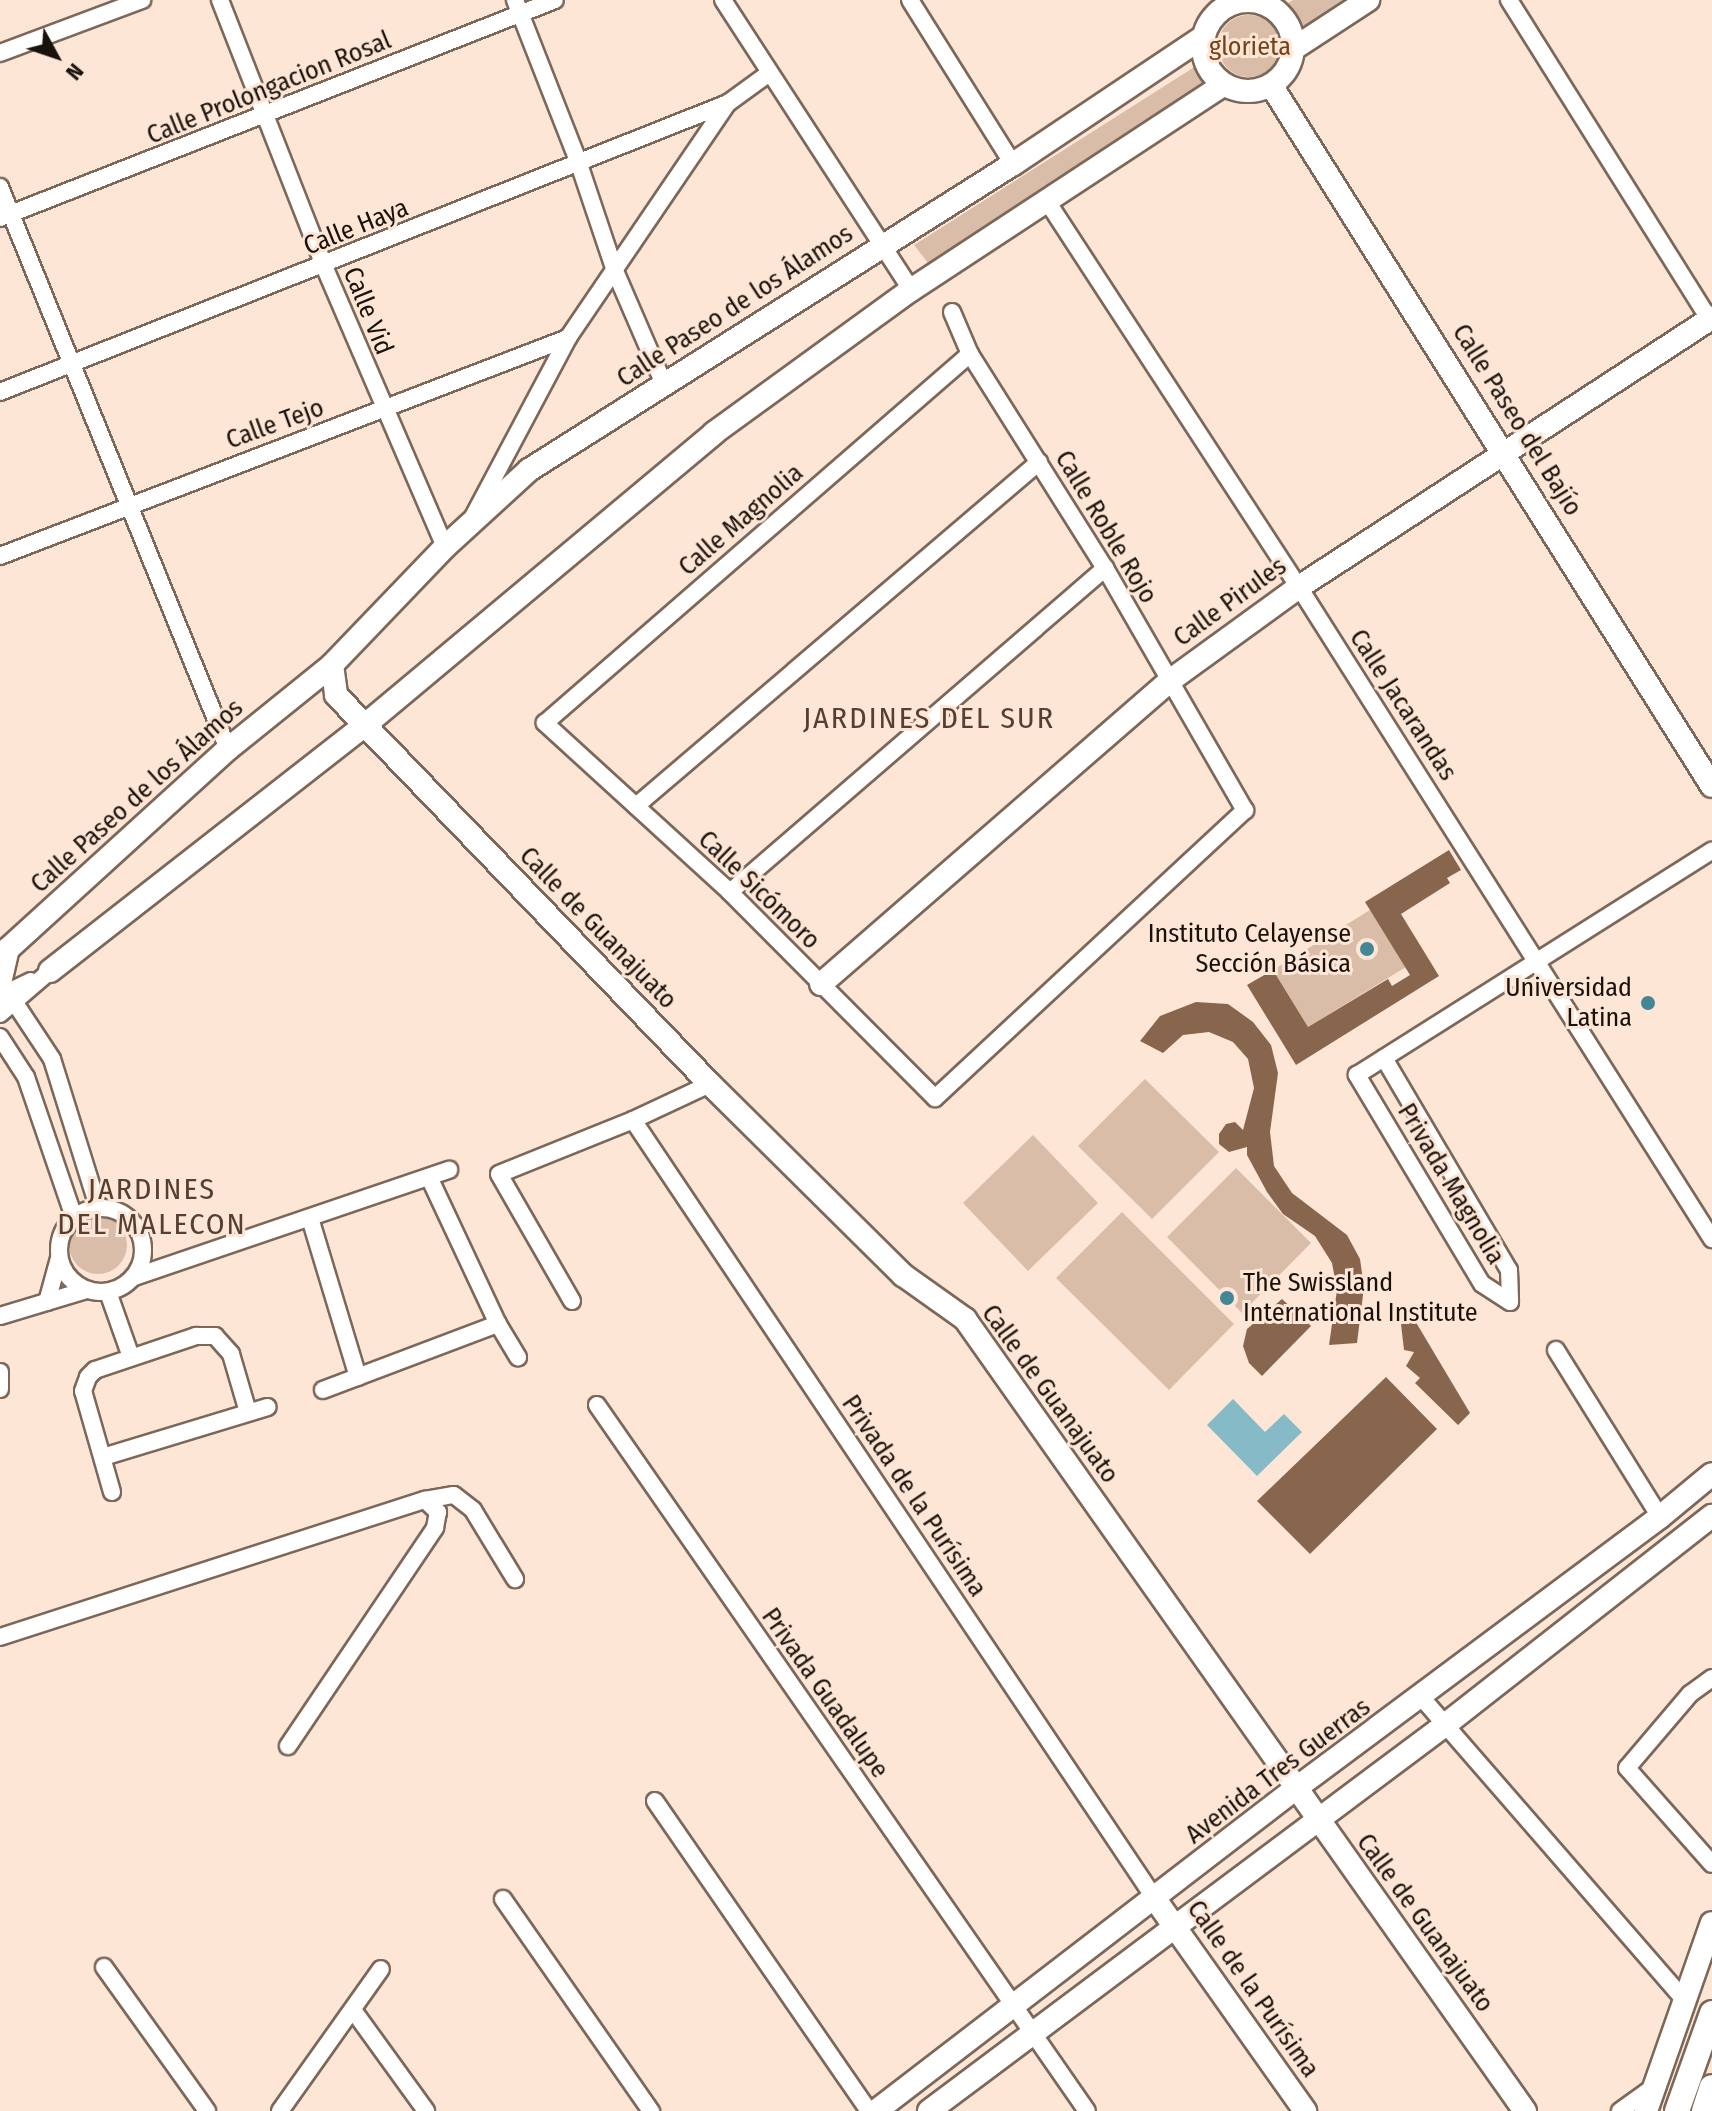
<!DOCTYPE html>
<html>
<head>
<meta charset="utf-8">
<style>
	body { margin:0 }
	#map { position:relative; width:1712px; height:2111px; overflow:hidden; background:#fee6d6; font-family:"Fira Sans Condensed",sans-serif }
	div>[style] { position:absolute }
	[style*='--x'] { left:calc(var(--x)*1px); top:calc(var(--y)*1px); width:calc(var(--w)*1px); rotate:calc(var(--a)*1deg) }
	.green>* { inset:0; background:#dabda8 }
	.round { border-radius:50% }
	.water>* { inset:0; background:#87bac7 }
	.building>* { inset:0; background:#88664e }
	.roads { filter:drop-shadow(2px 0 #7c6859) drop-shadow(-2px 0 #7c6859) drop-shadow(0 2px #7c6859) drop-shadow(0 -2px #7c6859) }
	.street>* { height:16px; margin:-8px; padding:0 8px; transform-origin:8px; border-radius:8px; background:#fff }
	.street>.ring { margin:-8px; padding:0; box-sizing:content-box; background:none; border:16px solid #fff; border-radius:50% }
	.secondary>* { height:22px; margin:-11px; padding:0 11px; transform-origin:11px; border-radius:11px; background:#fff }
	.secondary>.ring { margin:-11px; padding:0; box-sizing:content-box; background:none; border:22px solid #fff; border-radius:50% }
	.primary>* { height:24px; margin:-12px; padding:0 12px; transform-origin:12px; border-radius:12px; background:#fff }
	.dots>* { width:22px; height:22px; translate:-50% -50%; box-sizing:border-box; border:4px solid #fee6d6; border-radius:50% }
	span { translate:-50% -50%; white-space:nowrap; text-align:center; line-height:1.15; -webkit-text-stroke:6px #fee6d6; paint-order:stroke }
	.park-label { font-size:26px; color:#734219 }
	.street-label { font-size:26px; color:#19120c }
	.poi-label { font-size:26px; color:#19120c }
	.right { translate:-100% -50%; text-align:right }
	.left { translate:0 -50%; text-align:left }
	.quarter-label { font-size:30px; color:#534032; letter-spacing:2px }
	.north { position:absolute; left:16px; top:16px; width:80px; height:80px; -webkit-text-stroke:6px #fee6d6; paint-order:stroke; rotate:130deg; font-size:22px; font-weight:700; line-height:32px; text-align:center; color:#19120c }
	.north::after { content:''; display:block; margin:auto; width:28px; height:36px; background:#19120c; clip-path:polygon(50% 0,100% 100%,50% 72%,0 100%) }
</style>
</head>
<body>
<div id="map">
	<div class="green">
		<div style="clip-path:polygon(1293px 0,1354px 0,1307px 31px,1288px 3px)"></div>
		<div class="round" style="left:1218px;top:15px;width:62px;height:62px"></div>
		<div style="clip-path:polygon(1196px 66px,1199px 75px,1209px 84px,928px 263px,914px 245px)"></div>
		<div style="clip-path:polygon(1370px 910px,1406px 967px,1308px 1027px,1273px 970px)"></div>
		<div style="clip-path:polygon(1145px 1079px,1219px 1152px,1152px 1219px,1078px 1146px)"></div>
		<div style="clip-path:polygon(1033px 1135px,1098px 1203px,1028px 1271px,963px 1203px)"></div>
		<div style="clip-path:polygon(1236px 1168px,1311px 1243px,1242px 1313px,1167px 1237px)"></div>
		<div style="clip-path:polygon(1122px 1212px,1234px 1324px,1169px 1390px,1056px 1278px)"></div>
		<div class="round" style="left:69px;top:1216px;width:58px;height:58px"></div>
	</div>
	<div class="water">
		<div style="clip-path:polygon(1233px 1399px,1265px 1432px,1284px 1414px,1302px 1432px,1257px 1476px,1207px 1425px)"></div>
	</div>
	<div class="building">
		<div style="clip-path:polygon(1449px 850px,1461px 870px,1447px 878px,1450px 883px,1401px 914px,1439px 976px,1296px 1065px,1247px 985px,1273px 970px,1308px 1027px,1388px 979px,1392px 986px,1410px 975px,1365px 902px)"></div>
		<div style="clip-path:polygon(1196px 1002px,1228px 1004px,1253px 1022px,1271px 1045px,1278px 1073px,1270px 1132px,1274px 1166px,1292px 1193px,1347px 1235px,1360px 1259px,1364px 1287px,1357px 1343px,1329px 1345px,1337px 1290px,1332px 1263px,1315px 1236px,1283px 1214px,1267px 1192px,1247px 1155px,1247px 1147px,1229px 1152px,1219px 1144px,1219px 1134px,1226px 1124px,1235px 1122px,1243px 1130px,1254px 1088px,1248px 1059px,1233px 1042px,1209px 1032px,1183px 1035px,1163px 1053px,1140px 1041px,1160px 1016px)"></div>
		<div style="clip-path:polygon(1282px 1299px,1311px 1326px,1262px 1376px,1249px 1363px,1243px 1346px,1247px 1329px)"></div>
		<div style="clip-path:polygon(1411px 1314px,1470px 1413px,1458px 1425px,1415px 1383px,1420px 1378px,1406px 1366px,1414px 1352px,1404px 1350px,1401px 1324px)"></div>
		<div style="clip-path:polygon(1386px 1377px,1437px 1429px,1310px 1554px,1257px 1501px)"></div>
	</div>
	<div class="roads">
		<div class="street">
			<div style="--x:220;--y:0;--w:286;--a:68.6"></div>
			<div style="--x:324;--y:266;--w:306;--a:66.7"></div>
			<div style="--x:515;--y:0;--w:173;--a:68.6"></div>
			<div style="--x:578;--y:161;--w:116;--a:71.4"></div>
			<div style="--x:615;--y:271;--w:123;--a:66.6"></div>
			<div style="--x:723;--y:0;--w:346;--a:57"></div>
			<div style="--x:910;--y:0;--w:194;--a:57.9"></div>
			<div style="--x:1509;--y:0;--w:381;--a:57.9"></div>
			<div style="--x:0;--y:53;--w:152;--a:-20.5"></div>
			<div style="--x:0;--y:187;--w:606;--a:67.92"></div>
			<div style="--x:1047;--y:201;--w:461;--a:56.9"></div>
			<div style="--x:1299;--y:587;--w:772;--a:57.65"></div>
			<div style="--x:0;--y:218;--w:596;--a:-21.44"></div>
			<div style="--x:952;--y:312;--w:46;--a:66.8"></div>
			<div style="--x:970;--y:354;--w:253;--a:57.8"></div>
			<div style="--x:1105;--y:568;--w:280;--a:60"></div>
			<div style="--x:1245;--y:810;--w:423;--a:137.1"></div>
			<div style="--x:935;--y:1098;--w:291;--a:-134.9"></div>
			<div style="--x:730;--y:892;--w:251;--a:-137.6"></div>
			<div style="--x:545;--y:723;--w:563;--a:-40.97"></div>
			<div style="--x:0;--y:392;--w:783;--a:-21.65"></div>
			<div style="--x:474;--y:515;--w:200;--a:-62"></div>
			<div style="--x:568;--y:338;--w:284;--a:-55.8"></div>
			<div style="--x:728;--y:103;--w:49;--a:-35.9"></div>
			<div style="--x:0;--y:556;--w:608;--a:-21"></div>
			<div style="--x:636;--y:806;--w:530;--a:-40.48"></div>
			<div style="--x:730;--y:892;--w:496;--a:-40.8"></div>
			<div style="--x:0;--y:996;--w:34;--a:-26"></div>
			<div style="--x:15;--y:1003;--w:67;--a:56.5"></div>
			<div style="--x:52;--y:1059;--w:155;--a:72.7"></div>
			<div style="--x:0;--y:1014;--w:66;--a:-40.7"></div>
			<div style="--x:0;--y:1037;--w:48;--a:57"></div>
			<div style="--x:26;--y:1077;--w:148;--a:71.1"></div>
			<div style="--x:1384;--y:1058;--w:246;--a:59.5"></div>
			<div style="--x:1509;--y:1270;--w:32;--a:88"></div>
			<div style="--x:633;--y:1120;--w:938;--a:56.17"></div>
			<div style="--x:429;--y:1177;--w:162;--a:64.9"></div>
			<div style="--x:498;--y:1324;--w:39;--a:59"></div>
			<div class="ring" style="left:59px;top:1208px;width:68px;height:68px"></div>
			<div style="--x:310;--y:1218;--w:166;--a:73.2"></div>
			<div style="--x:134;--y:1277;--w:333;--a:-18.8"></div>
			<div style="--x:108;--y:1292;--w:69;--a:70.5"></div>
			<div style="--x:572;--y:1301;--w:146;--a:-119.9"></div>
			<div style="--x:499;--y:1174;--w:144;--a:-21.9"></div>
			<div style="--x:633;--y:1120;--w:85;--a:-25.1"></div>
			<div style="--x:47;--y:1302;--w:46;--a:-74.7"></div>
			<div style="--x:1510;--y:1302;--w:33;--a:-147"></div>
			<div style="--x:1482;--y:1284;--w:244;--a:-120.9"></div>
			<div style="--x:1357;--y:1075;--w:420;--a:-32.3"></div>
			<div style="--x:0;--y:1316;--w:90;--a:-16.8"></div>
			<div style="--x:1556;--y:1350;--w:197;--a:58.1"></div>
			<div style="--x:0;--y:1372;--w:17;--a:90"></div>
			<div style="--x:323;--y:1390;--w:187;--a:-20.7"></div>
			<div style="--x:597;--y:1405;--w:859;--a:55.24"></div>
			<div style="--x:103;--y:1457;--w:172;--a:-16.9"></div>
			<div style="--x:112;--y:1492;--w:105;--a:-106"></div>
			<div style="--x:83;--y:1391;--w:15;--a:-70"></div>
			<div style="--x:88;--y:1377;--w:10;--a:-45"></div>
			<div style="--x:95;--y:1370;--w:107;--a:-18.6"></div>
			<div style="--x:196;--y:1336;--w:19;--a:0"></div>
			<div style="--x:215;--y:1336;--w:24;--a:48"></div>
			<div style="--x:231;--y:1354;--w:60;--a:73.7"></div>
			<div style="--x:425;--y:1500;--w:29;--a:-10"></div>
			<div style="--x:454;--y:1495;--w:24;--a:38"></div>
			<div style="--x:473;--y:1510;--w:81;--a:58.7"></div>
			<div style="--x:0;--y:1637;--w:447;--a:-17.9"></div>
			<div style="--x:425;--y:1500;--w:18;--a:43"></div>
			<div style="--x:438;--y:1512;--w:16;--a:101"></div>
			<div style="--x:435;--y:1528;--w:263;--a:124"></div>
			<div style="--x:1712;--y:1678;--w:27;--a:144"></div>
			<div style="--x:1690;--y:1694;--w:97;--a:130.4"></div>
			<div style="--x:1627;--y:1768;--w:128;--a:48.5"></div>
			<div style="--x:1422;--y:1698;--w:401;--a:49"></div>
			<div style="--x:655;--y:1801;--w:377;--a:55.4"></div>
			<div style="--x:503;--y:1899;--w:259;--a:55.1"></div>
			<div style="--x:104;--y:1967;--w:177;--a:54.4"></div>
			<div style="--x:353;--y:2010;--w:125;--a:54.1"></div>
			<div style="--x:280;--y:2111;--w:174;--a:-54.6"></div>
			<div style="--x:1620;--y:2111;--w:43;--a:-35.5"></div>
		</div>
		<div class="secondary">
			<div class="ring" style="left:1203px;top:1px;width:68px;height:68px"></div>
			<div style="--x:1203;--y:37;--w:229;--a:146.2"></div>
			<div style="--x:1013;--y:164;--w:573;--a:147.7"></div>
			<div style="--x:529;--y:470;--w:114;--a:137.5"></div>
			<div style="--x:445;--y:547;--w:163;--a:133.8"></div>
			<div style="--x:332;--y:665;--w:30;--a:82"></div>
			<div style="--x:336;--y:695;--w:540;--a:46.13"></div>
			<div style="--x:710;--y:1084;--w:272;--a:44.7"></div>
			<div style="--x:903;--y:1275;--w:76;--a:35.4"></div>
			<div style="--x:965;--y:1319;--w:970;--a:54.74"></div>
			<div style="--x:1293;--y:49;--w:90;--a:-33.2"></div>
			<div style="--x:1271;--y:85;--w:828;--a:57.83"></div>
			<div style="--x:50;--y:971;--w:398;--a:-38"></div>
			<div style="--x:364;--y:726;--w:456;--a:-39.9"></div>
			<div style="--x:714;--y:433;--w:243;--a:-36"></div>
			<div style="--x:911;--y:290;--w:373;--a:-33.3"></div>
			<div style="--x:0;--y:983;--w:35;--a:-77"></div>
			<div style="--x:8;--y:949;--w:297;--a:-42.3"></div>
			<div style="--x:228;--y:749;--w:134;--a:-38.9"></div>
			<div style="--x:821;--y:984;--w:464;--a:-41"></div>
			<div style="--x:1171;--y:680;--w:158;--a:-36"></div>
			<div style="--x:1299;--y:587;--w:493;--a:-33.1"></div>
			<div style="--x:1155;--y:1899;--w:260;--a:54.7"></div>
			<div style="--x:876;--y:2111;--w:528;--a:-37.54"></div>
			<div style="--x:1295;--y:1789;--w:455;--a:-36.7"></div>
			<div style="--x:1660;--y:1517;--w:67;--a:-39.6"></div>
			<div style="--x:929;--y:2111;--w:644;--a:-36.8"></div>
			<div style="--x:1445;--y:1725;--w:339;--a:-38.1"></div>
			<div style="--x:1646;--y:2111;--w:199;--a:-70.7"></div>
		</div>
		<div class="primary">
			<div style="--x:1677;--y:2111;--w:104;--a:-70.3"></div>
			<div style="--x:1704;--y:2111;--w:25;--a:-72"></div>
		</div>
	</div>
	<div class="dots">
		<div style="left:1367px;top:949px;background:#438695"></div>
		<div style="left:1648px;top:1003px;background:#438695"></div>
		<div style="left:1227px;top:1298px;background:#438695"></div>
	</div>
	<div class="park-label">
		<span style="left:1250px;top:47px">glorieta</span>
	</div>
	<div class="street-label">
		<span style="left:269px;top:88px;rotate:-22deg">Calle Prolongacion Rosal</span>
		<span style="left:356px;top:227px;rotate:-22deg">Calle Haya</span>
		<span style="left:735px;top:306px;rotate:-33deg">Calle Paseo de los Álamos</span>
		<span style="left:368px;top:311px;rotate:68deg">Calle Vid</span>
		<span style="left:1517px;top:420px;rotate:58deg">Calle Paseo del Bajío</span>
		<span style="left:275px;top:424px;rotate:-20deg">Calle Tejo</span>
		<span style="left:741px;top:520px;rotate:-41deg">Calle Magnolia</span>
		<span style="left:1106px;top:527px;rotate:59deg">Calle Roble Rojo</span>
		<span style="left:1230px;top:602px;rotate:-36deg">Calle Pirules</span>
		<span style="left:1403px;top:705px;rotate:57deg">Calle Jacarandas</span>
		<span style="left:137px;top:796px;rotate:-42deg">Calle Paseo de los Álamos</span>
		<span style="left:759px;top:890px;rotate:44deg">Calle Sicómoro</span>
		<span style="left:598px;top:928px;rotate:46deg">Calle de Guanajuato</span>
		<span style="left:1451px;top:1184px;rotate:59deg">Privada Magnolia</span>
		<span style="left:1050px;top:1394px;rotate:54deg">Calle de Guanajuato</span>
		<span style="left:914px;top:1496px;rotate:56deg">Privada de la Purísima</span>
		<span style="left:825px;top:1693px;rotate:55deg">Privada Guadalupe</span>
		<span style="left:1278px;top:1771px;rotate:-37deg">Avenida Tres Guerras</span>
		<span style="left:1425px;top:1923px;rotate:54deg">Calle de Guanajuato</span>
		<span style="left:1253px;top:1989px;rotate:55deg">Calle de la Purísima</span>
	</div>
	<div class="poi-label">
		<span class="right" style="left:1351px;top:949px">Instituto Celayense<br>Sección Básica</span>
		<span class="right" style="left:1632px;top:1003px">Universidad<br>Latina</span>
		<span class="left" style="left:1243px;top:1298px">The Swissland<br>International Institute</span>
	</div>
	<div class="quarter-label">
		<span style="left:929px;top:718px">JARDINES DEL SUR</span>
		<span style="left:152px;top:1206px">JARDINES<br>DEL MALECON</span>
	</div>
	<div class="north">N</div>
</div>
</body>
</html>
